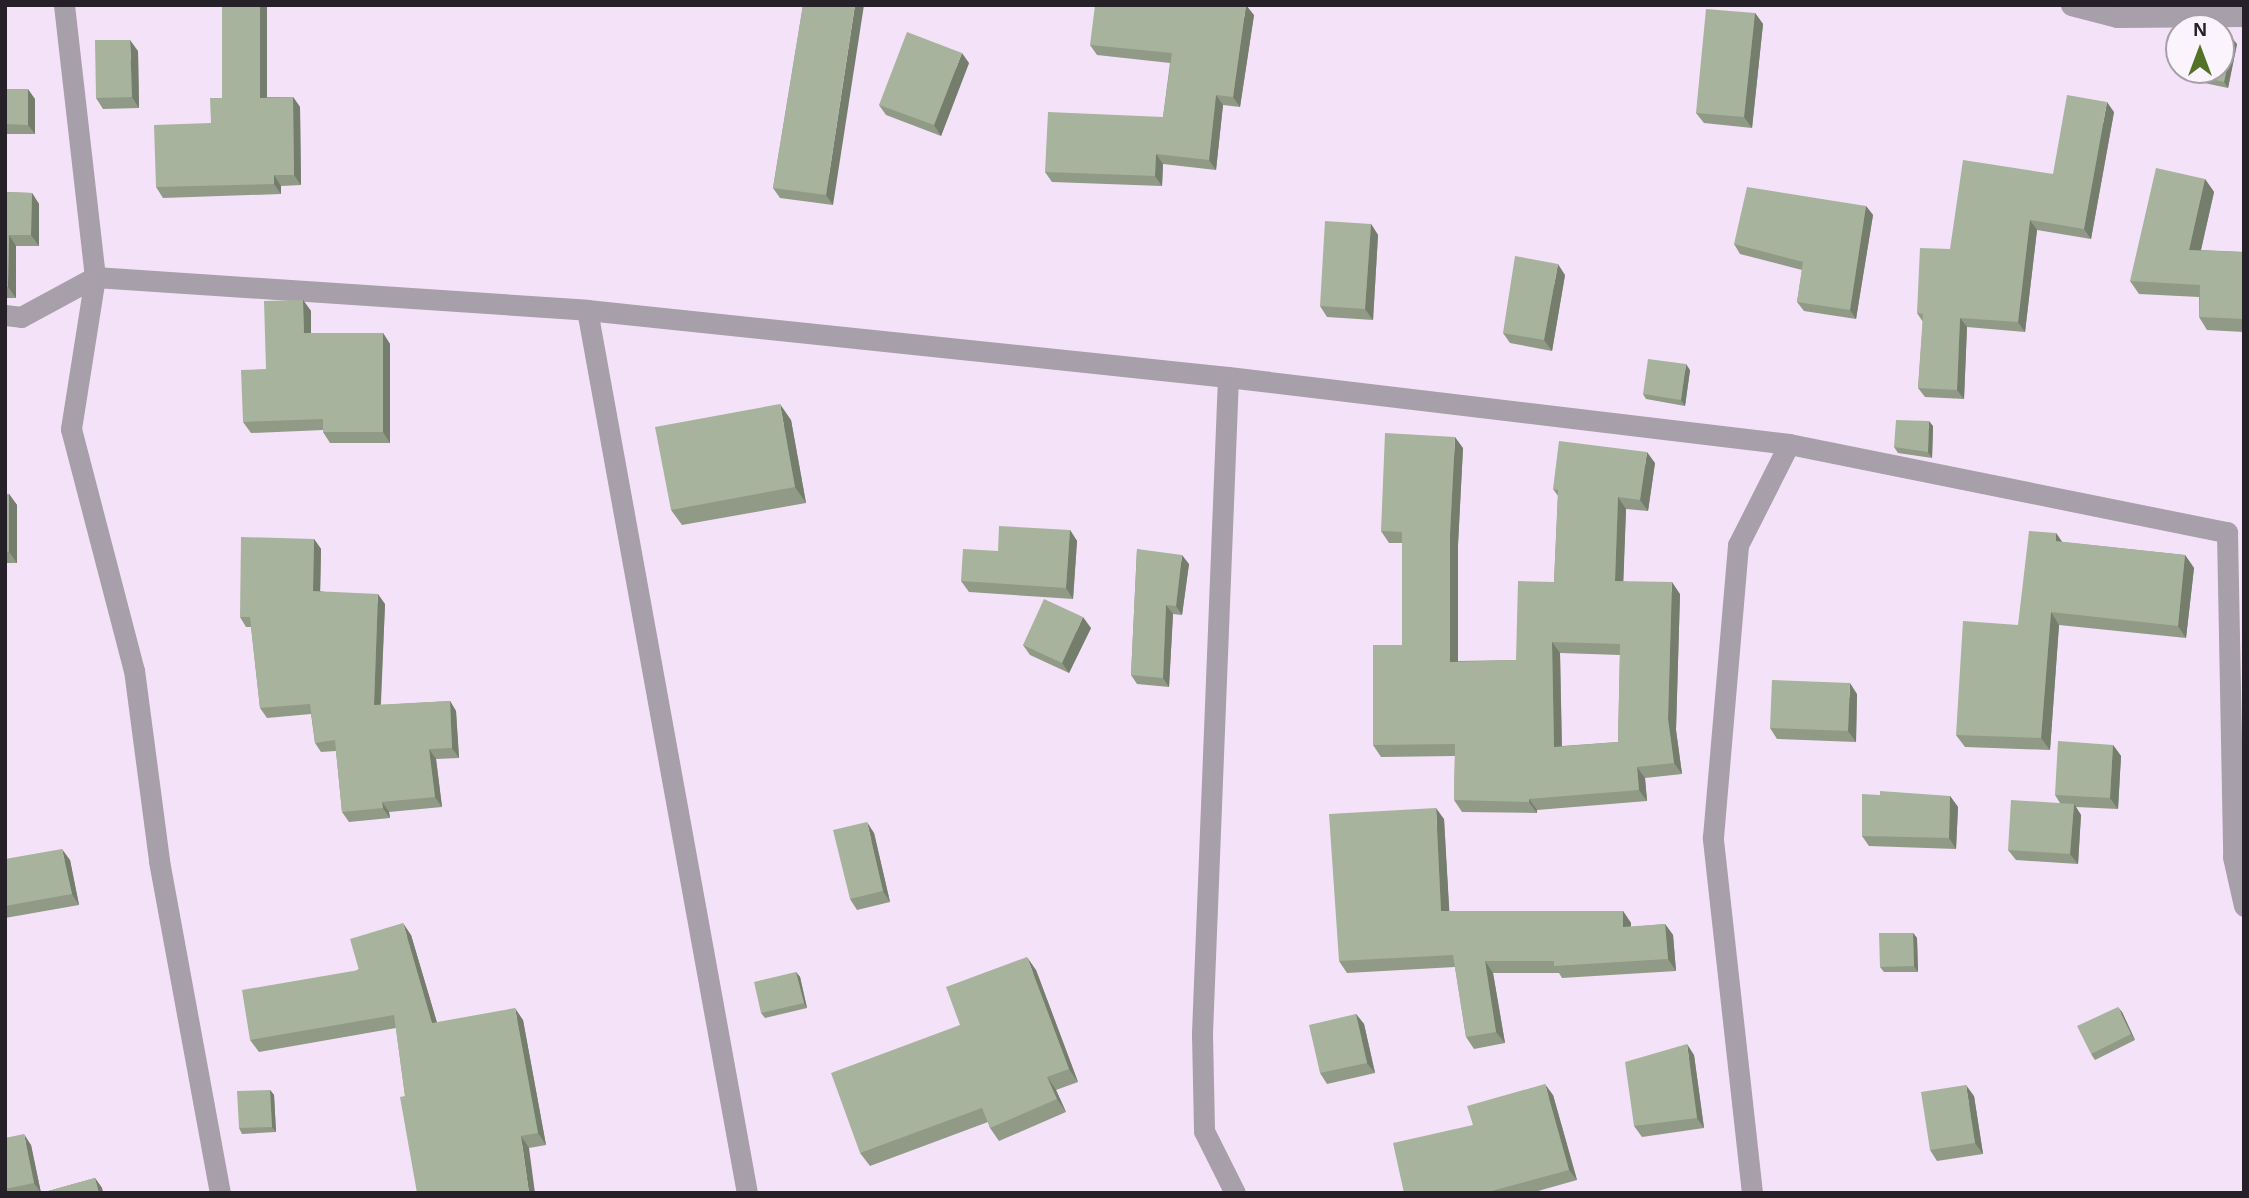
<!DOCTYPE html>
<html>
<head>
<meta charset="utf-8">
<style>
	body { margin:0 }
	#map { position:relative; width:2249px; height:1198px; overflow:hidden; background:#f4e3f8; font-family:Arial,sans-serif }
	div>[style] { position:absolute }
	[style*='--x'] { left:calc(var(--x)*1px); top:calc(var(--y)*1px); width:calc(var(--w)*1px); rotate:calc(var(--a)*1deg) }
	.minor>* { height:21px; margin:-10.5px; padding:0 10.5px; transform-origin:10.5px; border-radius:10.5px; background:#a79fa9 }
	.wall>* { inset:0; background:#909a86 }
	.shaded-wall>* { inset:0; background:#757d6d }
	.building>* { inset:0; background:#a7b39c }
	span { translate:-50% -50%; white-space:nowrap; text-align:center; line-height:1.15; -webkit-text-stroke:6px #fbf4fd; paint-order:stroke }
	.frame { position:absolute; inset:0; border:7px solid #262028; pointer-events:none }
	.north { position:absolute; left:2165px; top:14px; width:70px; height:70px; box-sizing:border-box; background:#fbf4fd; border:2px solid #a69fa8; border-radius:50%; rotate:0deg; font-size:19px; font-weight:700; line-height:28px; text-align:center; color:#262028 }
	.north::after { content:''; display:block; margin:auto; width:24px; height:32px; background:#537228; clip-path:polygon(50% 0,100% 100%,50% 72%,0 100%) }
</style>
</head>
<body>
<div id="map">
	<div class="minor">
		<div style="--x:64;--y:5;--w:274;--a:83.5"></div>
		<div style="--x:95;--y:277;--w:154;--a:99"></div>
		<div style="--x:71;--y:429;--w:249;--a:75.4"></div>
		<div style="--x:134;--y:670;--w:193;--a:82.5"></div>
		<div style="--x:159;--y:861;--w:338;--a:79.6"></div>
		<div style="--x:2071;--y:5;--w:48;--a:14.6"></div>
		<div style="--x:2117;--y:17;--w:127;--a:-0.5"></div>
		<div style="--x:587;--y:310;--w:897;--a:79.73"></div>
		<div style="--x:5;--y:315;--w:16;--a:7"></div>
		<div style="--x:21;--y:317;--w:84;--a:-28.4"></div>
		<div style="--x:95;--y:277;--w:493;--a:3.8"></div>
		<div style="--x:587;--y:310;--w:644;--a:5.97"></div>
		<div style="--x:1228;--y:377;--w:565;--a:6.81"></div>
		<div style="--x:1789;--y:444;--w:447;--a:11.4"></div>
		<div style="--x:2227;--y:532;--w:325;--a:88.9"></div>
		<div style="--x:2233;--y:857;--w:50;--a:77.3"></div>
		<div style="--x:1228;--y:377;--w:658;--a:92.27"></div>
		<div style="--x:1202;--y:1034;--w:97;--a:88.8"></div>
		<div style="--x:1204;--y:1131;--w:69;--a:63.4"></div>
		<div style="--x:1752;--y:1193;--w:358;--a:-96.3"></div>
		<div style="--x:1713;--y:837;--w:293;--a:-85.1"></div>
		<div style="--x:1738;--y:545;--w:113;--a:-63.2"></div>
	</div>
	<div class="wall">
		<div style="clip-path:polygon(267px 5px,267px 97px,293px 97px,300px 107px,301px 185px,281px 186px,281px 194px,163px 198px,156px 187px,211px 123px)"></div>
		<div style="clip-path:polygon(803px 5px,833px 205px,780px 198px,773px 188px)"></div>
		<div style="clip-path:polygon(1755px 13px,1763px 24px,1752px 128px,1704px 123px,1696px 113px)"></div>
		<div style="clip-path:polygon(1254px 15px,1240px 107px,1223px 105px,1216px 170px,1163px 164px,1162px 186px,1052px 182px,1045px 172px,1163px 117px,1170px 63px,1097px 55px,1090px 45px)"></div>
		<div style="clip-path:polygon(2237px 44px,2228px 88px,2190px 80px,2187px 74px)"></div>
		<div style="clip-path:polygon(138px 51px,139px 108px,103px 109px,96px 98px)"></div>
		<div style="clip-path:polygon(969px 63px,941px 136px,886px 115px,879px 105px)"></div>
		<div style="clip-path:polygon(5px 89px,35px 99px,35px 134px,5px 134px)"></div>
		<div style="clip-path:polygon(2114px 112px,2091px 239px,2037px 230px,2025px 332px,1967px 327px,1964px 399px,1925px 397px,1918px 388px,1923px 322px,1917px 313px,1950px 249px,2053px 174px)"></div>
		<div style="clip-path:polygon(2205px 179px,2214px 192px,2201px 250px,2244px 252px,2244px 332px,2207px 330px,2199px 317px,2199px 297px,2139px 294px,2130px 281px)"></div>
		<div style="clip-path:polygon(5px 192px,32px 193px,39px 204px,39px 246px,16px 246px,16px 298px,5px 298px)"></div>
		<div style="clip-path:polygon(1866px 206px,1873px 215px,1856px 319px,1804px 311px,1797px 302px,1802px 270px,1740px 254px,1734px 244px)"></div>
		<div style="clip-path:polygon(1371px 224px,1378px 235px,1373px 320px,1327px 317px,1320px 306px)"></div>
		<div style="clip-path:polygon(1565px 275px,1552px 351px,1510px 343px,1503px 333px)"></div>
		<div style="clip-path:polygon(303px 300px,311px 311px,311px 333px,383px 333px,390px 344px,390px 443px,330px 443px,323px 432px,323px 430px,251px 433px,243px 422px,266px 369px)"></div>
		<div style="clip-path:polygon(1690px 370px,1685px 406px,1646px 399px,1643px 394px)"></div>
		<div style="clip-path:polygon(791px 420px,806px 503px,682px 525px,671px 510px)"></div>
		<div style="clip-path:polygon(1933px 426px,1932px 458px,1898px 453px,1894px 447px)"></div>
		<div style="clip-path:polygon(evenodd,1463px 448px,1458px 545px,1458px 661px,1516px 660px,1554px 582px,1558px 496px,1553px 489px,1655px 463px,1648px 511px,1626px 509px,1623px 581px,1680px 594px,1676px 730px,1682px 774px,1645px 778px,1647px 801px,1537px 810px,1537px 813px,1462px 812px,1454px 800px,1455px 756px,1381px 757px,1373px 745px,1402px 645px,1402px 543px,1389px 543px,1381px 531px,1463px 448px,1560px 653px,1620px 655px,1618px 742px,1562px 746px,1560px 653px)"></div>
		<div style="clip-path:polygon(5px 494px,9px 494px,17px 505px,17px 563px,5px 563px)"></div>
		<div style="clip-path:polygon(1070px 530px,1077px 541px,1073px 599px,969px 592px,961px 581px,998px 551px)"></div>
		<div style="clip-path:polygon(2056px 533px,2062px 542px,2185px 555px,2194px 568px,2186px 638px,2059px 625px,2050px 750px,1965px 747px,1956px 735px,2018px 625px)"></div>
		<div style="clip-path:polygon(314px 539px,321px 549px,320px 591px,385px 604px,381px 705px,450px 701px,456px 711px,459px 758px,436px 759px,442px 807px,389px 812px,390px 818px,349px 822px,342px 812px,336px 751px,321px 752px,315px 743px,311px 714px,267px 718px,260px 708px,251px 627px,246px 627px,240px 617px)"></div>
		<div style="clip-path:polygon(1137px 549px,1189px 564px,1182px 615px,1173px 614px,1169px 687px,1137px 684px,1131px 675px)"></div>
		<div style="clip-path:polygon(1091px 628px,1069px 673px,1030px 655px,1023px 645px)"></div>
		<div style="clip-path:polygon(1857px 694px,1856px 742px,1777px 739px,1770px 728px)"></div>
		<div style="clip-path:polygon(2113px 745px,2121px 756px,2118px 809px,2076px 807px,2081px 815px,2078px 864px,2016px 860px,2008px 850px,2060px 803px,2055px 795px)"></div>
		<div style="clip-path:polygon(1950px 796px,1958px 807px,1956px 849px,1869px 846px,1862px 836px)"></div>
		<div style="clip-path:polygon(1444px 819px,1449px 911px,1623px 911px,1631px 923px,1631px 927px,1665px 924px,1673px 935px,1676px 971px,1562px 978px,1559px 973px,1493px 973px,1505px 1043px,1474px 1049px,1466px 1037px,1455px 967px,1347px 973px,1339px 961px)"></div>
		<div style="clip-path:polygon(874px 833px,890px 902px,857px 910px,850px 899px)"></div>
		<div style="clip-path:polygon(5px 859px,70px 860px,79px 905px,5px 918px)"></div>
		<div style="clip-path:polygon(1913px 933px,1917px 938px,1918px 972px,1884px 972px,1880px 967px)"></div>
		<div style="clip-path:polygon(411px 935px,437px 1023px,523px 1020px,546px 1145px,529px 1148px,405px 1096px,396px 1028px,259px 1052px,250px 1040px)"></div>
		<div style="clip-path:polygon(1036px 970px,1078px 1082px,1056px 1090px,1066px 1112px,999px 1141px,990px 1128px,988px 1122px,870px 1166px,860px 1153px,960px 1025px)"></div>
		<div style="clip-path:polygon(796px 972px,800px 977px,807px 1008px,765px 1018px,761px 1013px)"></div>
		<div style="clip-path:polygon(2122px 1012px,2135px 1040px,2095px 1060px,2091px 1054px)"></div>
		<div style="clip-path:polygon(1356px 1014px,1364px 1024px,1375px 1073px,1327px 1084px,1320px 1073px)"></div>
		<div style="clip-path:polygon(1694px 1055px,1704px 1128px,1642px 1137px,1634px 1126px)"></div>
		<div style="clip-path:polygon(270px 1090px,274px 1095px,276px 1132px,242px 1134px,239px 1128px)"></div>
		<div style="clip-path:polygon(1553px 1095px,1577px 1180px,1531px 1193px,1404px 1193px,1473px 1125px)"></div>
		<div style="clip-path:polygon(1974px 1096px,1983px 1154px,1937px 1161px,1930px 1150px)"></div>
		<div style="clip-path:polygon(5px 1138px,31px 1145px,41px 1193px,95px 1178px,102px 1188px,103px 1193px,5px 1193px)"></div>
	</div>
	<div class="shaded-wall">
		<div style="clip-path:polygon(260px 5px,267px 5px,267px 108px,260px 98px)"></div>
		<div style="clip-path:polygon(855px 5px,864px 5px,833px 205px,826px 195px)"></div>
		<div style="clip-path:polygon(1246px 5px,1254px 15px,1240px 107px,1233px 97px)"></div>
		<div style="clip-path:polygon(1755px 13px,1763px 24px,1752px 128px,1744px 117px)"></div>
		<div style="clip-path:polygon(2233px 39px,2237px 44px,2228px 88px,2224px 82px)"></div>
		<div style="clip-path:polygon(130px 40px,138px 51px,139px 108px,132px 97px)"></div>
		<div style="clip-path:polygon(962px 53px,969px 63px,941px 136px,934px 125px)"></div>
		<div style="clip-path:polygon(28px 89px,35px 99px,35px 134px,28px 125px)"></div>
		<div style="clip-path:polygon(1216px 95px,1223px 105px,1216px 170px,1209px 160px)"></div>
		<div style="clip-path:polygon(293px 97px,300px 107px,301px 185px,294px 175px)"></div>
		<div style="clip-path:polygon(2107px 102px,2114px 112px,2091px 239px,2084px 229px)"></div>
		<div style="clip-path:polygon(1156px 154px,1163px 164px,1162px 186px,1155px 176px)"></div>
		<div style="clip-path:polygon(274px 175px,281px 186px,281px 194px,274px 184px)"></div>
		<div style="clip-path:polygon(2205px 179px,2214px 192px,2198px 263px,2189px 250px)"></div>
		<div style="clip-path:polygon(32px 193px,39px 204px,39px 246px,31px 235px)"></div>
		<div style="clip-path:polygon(1866px 206px,1873px 215px,1856px 319px,1850px 310px)"></div>
		<div style="clip-path:polygon(2030px 220px,2037px 230px,2025px 332px,2018px 322px)"></div>
		<div style="clip-path:polygon(1371px 224px,1378px 235px,1373px 320px,1365px 309px)"></div>
		<div style="clip-path:polygon(9px 235px,16px 246px,16px 298px,8px 287px)"></div>
		<div style="clip-path:polygon(1558px 264px,1565px 275px,1552px 351px,1544px 340px)"></div>
		<div style="clip-path:polygon(303px 300px,311px 311px,311px 344px,304px 333px)"></div>
		<div style="clip-path:polygon(1960px 318px,1967px 327px,1964px 399px,1957px 390px)"></div>
		<div style="clip-path:polygon(383px 333px,390px 344px,390px 443px,383px 432px)"></div>
		<div style="clip-path:polygon(1686px 364px,1690px 370px,1685px 406px,1681px 400px)"></div>
		<div style="clip-path:polygon(780px 404px,791px 420px,806px 503px,795px 487px)"></div>
		<div style="clip-path:polygon(1929px 421px,1933px 426px,1932px 458px,1928px 452px)"></div>
		<div style="clip-path:polygon(1455px 437px,1463px 448px,1458px 545px,1458px 673px,1450px 662px,1450px 534px)"></div>
		<div style="clip-path:polygon(1647px 452px,1655px 463px,1648px 511px,1640px 500px)"></div>
		<div style="clip-path:polygon(9px 494px,17px 505px,17px 563px,9px 552px)"></div>
		<div style="clip-path:polygon(1618px 497px,1626px 509px,1623px 592px,1615px 581px)"></div>
		<div style="clip-path:polygon(1070px 530px,1077px 541px,1073px 599px,1066px 588px)"></div>
		<div style="clip-path:polygon(2056px 533px,2065px 546px,2056px 541px)"></div>
		<div style="clip-path:polygon(314px 539px,321px 549px,320px 601px,313px 591px)"></div>
		<div style="clip-path:polygon(1182px 555px,1189px 564px,1182px 615px,1176px 606px)"></div>
		<div style="clip-path:polygon(2185px 555px,2194px 568px,2186px 638px,2178px 626px)"></div>
		<div style="clip-path:polygon(1672px 582px,1680px 594px,1676px 730px,1682px 774px,1674px 763px,1668px 719px)"></div>
		<div style="clip-path:polygon(378px 594px,385px 604px,380px 715px,374px 705px)"></div>
		<div style="clip-path:polygon(1166px 605px,1173px 614px,1169px 687px,1163px 678px)"></div>
		<div style="clip-path:polygon(2051px 612px,2059px 625px,2050px 750px,2041px 738px)"></div>
		<div style="clip-path:polygon(1083px 617px,1091px 628px,1069px 673px,1062px 663px)"></div>
		<div style="clip-path:polygon(1552px 642px,1560px 653px,1562px 759px,1554px 747px)"></div>
		<div style="clip-path:polygon(1850px 683px,1857px 694px,1856px 742px,1848px 731px)"></div>
		<div style="clip-path:polygon(450px 701px,456px 711px,459px 758px,452px 748px)"></div>
		<div style="clip-path:polygon(2113px 745px,2121px 756px,2118px 809px,2110px 798px)"></div>
		<div style="clip-path:polygon(429px 749px,436px 759px,442px 807px,435px 797px)"></div>
		<div style="clip-path:polygon(1637px 767px,1645px 778px,1647px 801px,1639px 790px)"></div>
		<div style="clip-path:polygon(1950px 796px,1958px 807px,1956px 849px,1949px 838px)"></div>
		<div style="clip-path:polygon(1529px 799px,1537px 810px,1537px 813px,1529px 802px)"></div>
		<div style="clip-path:polygon(382px 802px,389px 812px,390px 818px,383px 808px)"></div>
		<div style="clip-path:polygon(2074px 804px,2081px 815px,2078px 864px,2070px 854px)"></div>
		<div style="clip-path:polygon(1436px 808px,1444px 819px,1450px 922px,1441px 911px)"></div>
		<div style="clip-path:polygon(867px 822px,874px 833px,890px 902px,883px 891px)"></div>
		<div style="clip-path:polygon(62px 849px,70px 860px,79px 905px,72px 894px)"></div>
		<div style="clip-path:polygon(1623px 911px,1631px 923px,1631px 939px,1623px 927px)"></div>
		<div style="clip-path:polygon(403px 923px,411px 935px,441px 1036px,432px 1023px)"></div>
		<div style="clip-path:polygon(1665px 924px,1673px 935px,1676px 971px,1668px 959px)"></div>
		<div style="clip-path:polygon(1913px 933px,1917px 938px,1918px 972px,1914px 966px)"></div>
		<div style="clip-path:polygon(1027px 957px,1036px 970px,1078px 1082px,1069px 1069px)"></div>
		<div style="clip-path:polygon(1485px 961px,1493px 973px,1505px 1043px,1496px 1032px)"></div>
		<div style="clip-path:polygon(796px 972px,800px 977px,807px 1008px,804px 1003px)"></div>
		<div style="clip-path:polygon(2118px 1007px,2122px 1012px,2135px 1040px,2131px 1034px)"></div>
		<div style="clip-path:polygon(515px 1008px,523px 1020px,546px 1145px,538px 1133px)"></div>
		<div style="clip-path:polygon(1356px 1014px,1364px 1024px,1375px 1073px,1367px 1063px)"></div>
		<div style="clip-path:polygon(1687px 1044px,1694px 1055px,1704px 1128px,1697px 1118px)"></div>
		<div style="clip-path:polygon(1047px 1077px,1056px 1090px,1066px 1112px,1057px 1099px)"></div>
		<div style="clip-path:polygon(1545px 1084px,1553px 1095px,1577px 1180px,1569px 1170px)"></div>
		<div style="clip-path:polygon(1966px 1085px,1974px 1096px,1983px 1154px,1975px 1143px)"></div>
		<div style="clip-path:polygon(270px 1090px,274px 1095px,276px 1132px,272px 1127px)"></div>
		<div style="clip-path:polygon(24px 1134px,31px 1145px,41px 1193px,34px 1183px)"></div>
		<div style="clip-path:polygon(521px 1136px,529px 1148px,535px 1193px,529px 1193px)"></div>
		<div style="clip-path:polygon(95px 1178px,102px 1188px,103px 1193px,99px 1193px)"></div>
	</div>
	<div class="building">
		<div style="clip-path:polygon(222px 5px,260px 5px,260px 98px,293px 97px,294px 175px,274px 175px,274px 184px,156px 187px,154px 125px,211px 123px,210px 98px,222px 98px)"></div>
		<div style="clip-path:polygon(803px 5px,855px 5px,826px 195px,773px 188px)"></div>
		<div style="clip-path:polygon(1095px 5px,1246px 5px,1233px 97px,1216px 95px,1209px 160px,1156px 154px,1155px 176px,1045px 172px,1048px 112px,1163px 117px,1172px 53px,1090px 45px)"></div>
		<div style="clip-path:polygon(1706px 9px,1755px 13px,1744px 117px,1696px 113px)"></div>
		<div style="clip-path:polygon(907px 32px,962px 53px,934px 125px,879px 105px)"></div>
		<div style="clip-path:polygon(2221px 36px,2233px 39px,2224px 82px,2187px 74px,2187px 70px,2221px 70px)"></div>
		<div style="clip-path:polygon(95px 40px,130px 40px,132px 97px,96px 98px)"></div>
		<div style="clip-path:polygon(5px 89px,28px 89px,28px 125px,5px 124px)"></div>
		<div style="clip-path:polygon(2067px 95px,2107px 102px,2084px 229px,2030px 220px,2018px 322px,1960px 318px,1957px 390px,1918px 388px,1923px 314px,1917px 313px,1920px 248px,1950px 249px,1963px 160px,2053px 174px)"></div>
		<div style="clip-path:polygon(2156px 168px,2205px 179px,2189px 250px,2244px 252px,2244px 319px,2199px 317px,2200px 285px,2130px 281px)"></div>
		<div style="clip-path:polygon(1747px 187px,1866px 206px,1850px 310px,1797px 302px,1803px 262px,1734px 244px)"></div>
		<div style="clip-path:polygon(5px 192px,32px 193px,31px 235px,5px 235px)"></div>
		<div style="clip-path:polygon(1325px 221px,1371px 224px,1365px 309px,1320px 306px)"></div>
		<div style="clip-path:polygon(5px 235px,9px 235px,8px 287px,5px 287px)"></div>
		<div style="clip-path:polygon(1515px 256px,1558px 264px,1544px 340px,1503px 333px)"></div>
		<div style="clip-path:polygon(303px 300px,304px 333px,383px 333px,383px 432px,323px 432px,323px 419px,243px 422px,241px 370px,266px 369px,264px 301px)"></div>
		<div style="clip-path:polygon(1648px 359px,1686px 364px,1681px 400px,1643px 394px)"></div>
		<div style="clip-path:polygon(780px 404px,795px 487px,671px 510px,655px 427px)"></div>
		<div style="clip-path:polygon(1896px 420px,1929px 421px,1928px 452px,1894px 447px)"></div>
		<div style="clip-path:polygon(evenodd,1385px 433px,1455px 437px,1450px 534px,1450px 662px,1516px 660px,1518px 581px,1554px 582px,1558px 490px,1553px 489px,1559px 441px,1647px 452px,1640px 500px,1618px 497px,1615px 581px,1672px 582px,1668px 719px,1674px 763px,1637px 767px,1639px 790px,1529px 799px,1529px 802px,1454px 800px,1455px 744px,1373px 745px,1373px 645px,1402px 645px,1402px 532px,1381px 531px,1385px 433px,1552px 642px,1620px 644px,1618px 742px,1554px 747px,1552px 642px)"></div>
		<div style="clip-path:polygon(5px 494px,9px 494px,9px 552px,5px 552px)"></div>
		<div style="clip-path:polygon(999px 526px,1070px 530px,1066px 588px,961px 581px,963px 549px,998px 551px)"></div>
		<div style="clip-path:polygon(2029px 531px,2056px 533px,2056px 541px,2185px 555px,2178px 626px,2051px 612px,2041px 738px,1956px 735px,1963px 621px,2018px 625px)"></div>
		<div style="clip-path:polygon(241px 537px,314px 539px,313px 591px,378px 594px,374px 705px,450px 701px,452px 748px,429px 749px,435px 797px,382px 802px,383px 808px,342px 812px,335px 740px,315px 743px,310px 704px,260px 708px,250px 617px,240px 617px)"></div>
		<div style="clip-path:polygon(1137px 549px,1182px 555px,1176px 606px,1166px 605px,1163px 678px,1131px 675px)"></div>
		<div style="clip-path:polygon(1044px 599px,1083px 617px,1062px 663px,1023px 645px)"></div>
		<div style="clip-path:polygon(1772px 680px,1850px 683px,1848px 731px,1770px 728px)"></div>
		<div style="clip-path:polygon(2058px 741px,2113px 745px,2110px 798px,2055px 795px)"></div>
		<div style="clip-path:polygon(1880px 791px,1950px 796px,1949px 838px,1862px 836px,1862px 794px,1880px 795px)"></div>
		<div style="clip-path:polygon(2011px 800px,2074px 804px,2070px 854px,2008px 850px)"></div>
		<div style="clip-path:polygon(1436px 808px,1441px 911px,1623px 911px,1623px 927px,1665px 924px,1668px 959px,1554px 966px,1554px 961px,1485px 961px,1496px 1032px,1466px 1037px,1453px 955px,1339px 961px,1329px 814px)"></div>
		<div style="clip-path:polygon(867px 822px,883px 891px,850px 899px,833px 830px)"></div>
		<div style="clip-path:polygon(62px 849px,72px 894px,5px 906px,5px 859px)"></div>
		<div style="clip-path:polygon(403px 923px,432px 1023px,515px 1008px,538px 1133px,521px 1136px,529px 1193px,417px 1193px,400px 1097px,405px 1096px,394px 1015px,250px 1040px,242px 990px,359px 970px,350px 939px)"></div>
		<div style="clip-path:polygon(1879px 933px,1913px 933px,1914px 966px,1880px 967px)"></div>
		<div style="clip-path:polygon(1027px 957px,1069px 1069px,1047px 1077px,1057px 1099px,990px 1128px,982px 1108px,860px 1153px,831px 1073px,960px 1025px,946px 987px)"></div>
		<div style="clip-path:polygon(796px 972px,804px 1003px,761px 1013px,754px 982px)"></div>
		<div style="clip-path:polygon(2118px 1007px,2131px 1034px,2091px 1054px,2077px 1026px)"></div>
		<div style="clip-path:polygon(1356px 1014px,1367px 1063px,1320px 1073px,1309px 1025px)"></div>
		<div style="clip-path:polygon(1687px 1044px,1697px 1118px,1634px 1126px,1625px 1062px)"></div>
		<div style="clip-path:polygon(1545px 1084px,1569px 1170px,1484px 1193px,1404px 1193px,1393px 1143px,1473px 1125px,1467px 1106px)"></div>
		<div style="clip-path:polygon(1966px 1085px,1975px 1143px,1930px 1150px,1921px 1092px)"></div>
		<div style="clip-path:polygon(270px 1090px,272px 1127px,239px 1128px,237px 1091px)"></div>
		<div style="clip-path:polygon(24px 1134px,34px 1183px,5px 1189px,5px 1138px)"></div>
		<div style="clip-path:polygon(95px 1178px,99px 1193px,41px 1193px)"></div>
	</div>
	<div class="frame"></div>
	<div class="north">N</div>
</div>
</body>
</html>
